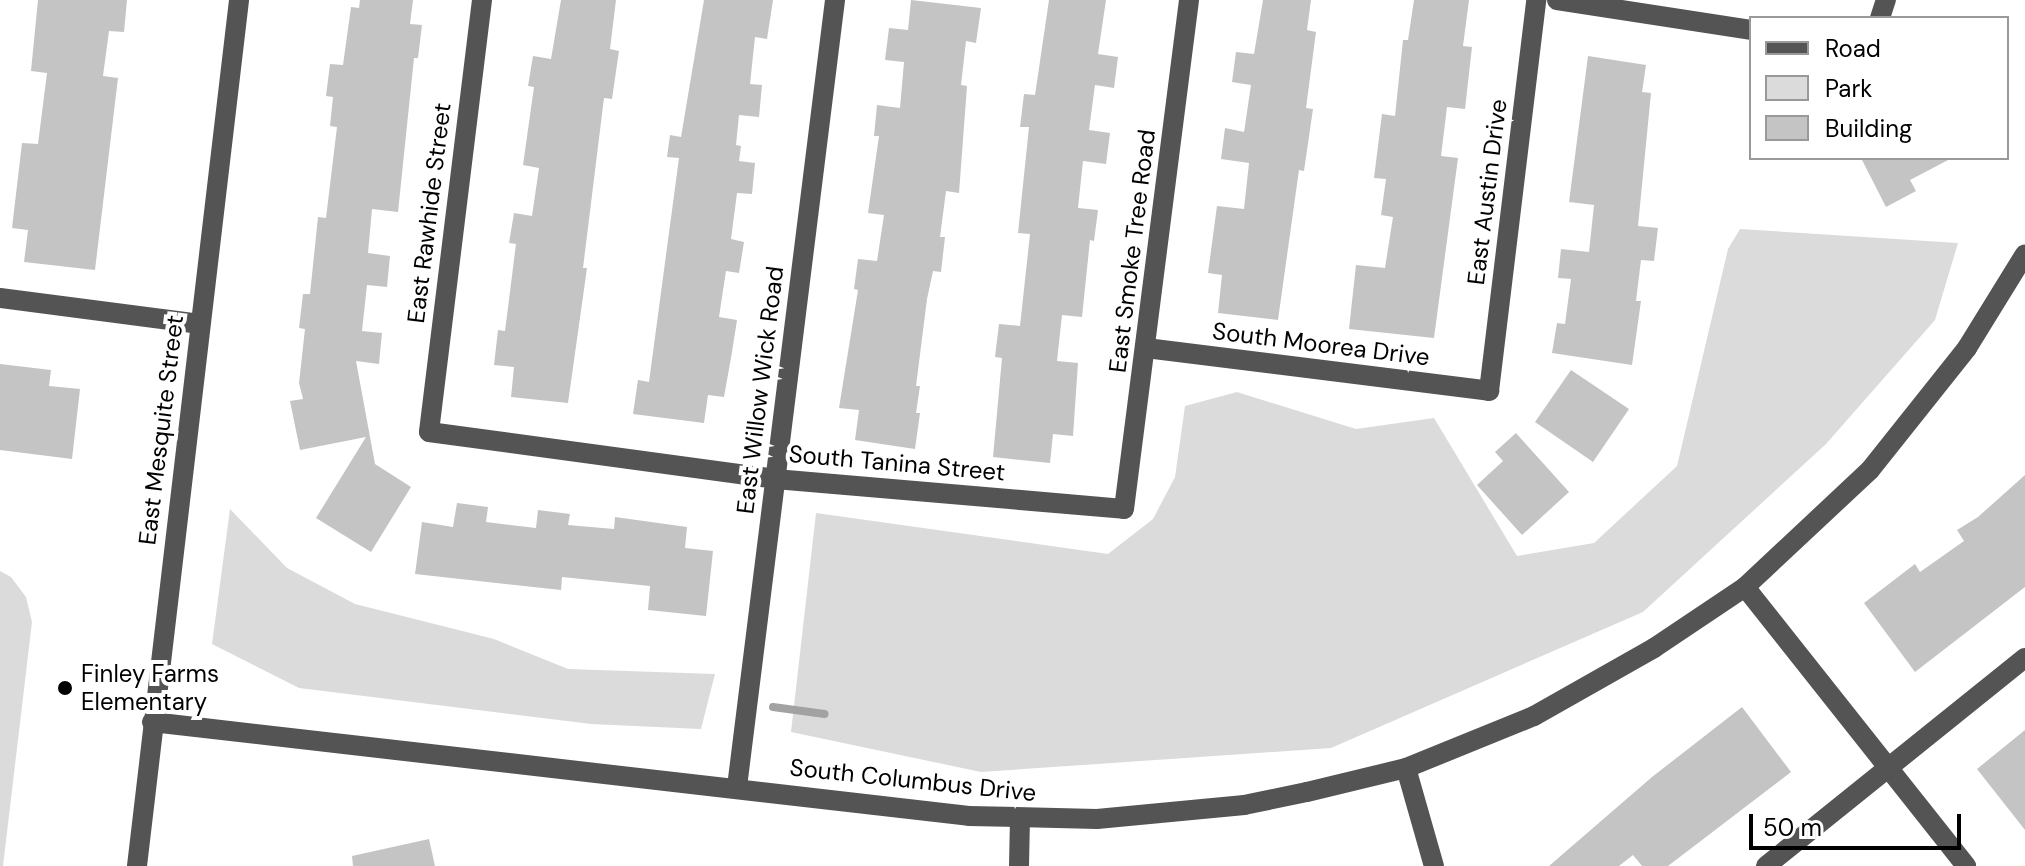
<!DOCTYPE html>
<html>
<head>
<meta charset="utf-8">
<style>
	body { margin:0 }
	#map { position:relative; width:2025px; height:866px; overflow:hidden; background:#fff; font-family:"DM Sans",sans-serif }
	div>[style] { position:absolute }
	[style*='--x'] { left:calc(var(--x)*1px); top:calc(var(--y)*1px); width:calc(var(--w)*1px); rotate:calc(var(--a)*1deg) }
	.green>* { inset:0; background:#dbdbdb }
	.stream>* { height:8px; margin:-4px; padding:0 4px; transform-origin:4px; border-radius:4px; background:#a2a2a2 }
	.building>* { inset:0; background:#c4c4c4 }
	.minor>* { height:20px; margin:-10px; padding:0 10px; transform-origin:10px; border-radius:10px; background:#545454 }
	.dots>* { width:22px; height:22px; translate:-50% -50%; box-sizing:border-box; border:4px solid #fff; border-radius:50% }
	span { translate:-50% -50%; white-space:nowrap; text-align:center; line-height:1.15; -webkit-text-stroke:8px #fff; paint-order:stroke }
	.street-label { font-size:24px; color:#000 }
	.poi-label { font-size:24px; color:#000 }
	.left { translate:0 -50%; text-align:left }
	.legend { position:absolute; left:1749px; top:16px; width:260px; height:144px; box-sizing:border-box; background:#fff; border:2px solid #999; margin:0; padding:10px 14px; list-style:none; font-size:24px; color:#000 }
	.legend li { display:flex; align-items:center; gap:16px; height:40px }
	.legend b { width:40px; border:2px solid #999 }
	.scale { position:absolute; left:1749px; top:814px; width:212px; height:36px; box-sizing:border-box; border:4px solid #000; border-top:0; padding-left:10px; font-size:24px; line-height:28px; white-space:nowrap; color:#000; -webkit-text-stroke:6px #fff; paint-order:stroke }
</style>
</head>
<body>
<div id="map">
	<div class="green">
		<div style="clip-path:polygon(1740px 229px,1958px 243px,1935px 320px,1826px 444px,1643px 612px,1331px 748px,981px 772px,791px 732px,816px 513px,1108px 554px,1153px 519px,1175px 477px,1185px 406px,1237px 392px,1356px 429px,1434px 418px,1517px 556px,1594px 543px,1677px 466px,1728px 249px)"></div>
		<div style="clip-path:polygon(230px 509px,287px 568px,355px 604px,494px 639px,568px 669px,715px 674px,701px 729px,591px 724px,299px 688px,212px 644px)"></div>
		<div style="clip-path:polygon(0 571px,11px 577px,26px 597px,32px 622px,3px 866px,0 866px)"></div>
	</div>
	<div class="stream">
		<div style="--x:773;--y:707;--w:52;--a:7.7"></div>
	</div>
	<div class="building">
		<div style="clip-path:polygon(38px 0,127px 0,124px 32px,109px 31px,103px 76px,118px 78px,95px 270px,24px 262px,28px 230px,12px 228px,22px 143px,38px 144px,47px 73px,31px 71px)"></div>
		<div style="clip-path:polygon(360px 0,413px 0,410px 24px,422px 25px,418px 58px,414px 58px,398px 212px,372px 209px,368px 253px,390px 256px,387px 287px,367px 285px,362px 331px,382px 333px,379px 364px,356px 361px,375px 464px,411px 487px,371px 552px,316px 518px,366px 437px,300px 450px,290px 401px,303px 399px,299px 383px,305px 329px,299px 328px,303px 294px,310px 294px,318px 217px,326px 218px,337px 127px,330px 126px,333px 97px,326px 96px,330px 64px,343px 65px,351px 7px,359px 8px)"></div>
		<div style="clip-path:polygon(561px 0,616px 0,610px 49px,619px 51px,612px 99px,604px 98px,583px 268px,587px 268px,568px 403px,511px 397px,514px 367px,494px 365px,498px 330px,505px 331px,516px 244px,509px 243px,514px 213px,532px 216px,539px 168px,523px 165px,534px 87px,528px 86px,533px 56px,551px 59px)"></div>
		<div style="clip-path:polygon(704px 0,773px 0,767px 39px,755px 37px,750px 84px,762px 85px,759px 117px,739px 115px,736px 145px,741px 146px,739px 161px,755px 163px,752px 194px,737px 193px,731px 239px,744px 242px,739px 273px,726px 271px,719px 317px,737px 320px,732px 352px,724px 397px,708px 395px,704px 423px,633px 414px,638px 380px,649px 382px,679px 158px,667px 157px,670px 135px,681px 137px)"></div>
		<div style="clip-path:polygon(911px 0,981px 8px,976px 43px,966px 41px,961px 85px,967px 86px,959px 193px,946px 191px,940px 237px,945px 237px,941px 272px,933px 271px,927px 299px,916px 386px,920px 386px,916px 413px,920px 413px,915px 449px,855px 440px,859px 410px,839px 408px,858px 290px,854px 289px,858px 259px,877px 261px,884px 215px,868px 213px,879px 136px,874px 136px,877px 105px,900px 108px,904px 62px,885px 60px,889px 28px,908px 30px)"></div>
		<div style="clip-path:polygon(1049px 0,1106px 0,1098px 54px,1118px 57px,1114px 88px,1095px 85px,1089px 130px,1110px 133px,1106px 164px,1083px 161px,1078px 208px,1098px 210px,1094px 241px,1090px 240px,1082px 317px,1062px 315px,1057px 361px,1078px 363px,1073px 436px,1053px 434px,1050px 463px,993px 457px,1002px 358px,995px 357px,999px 324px,1020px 326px,1030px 234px,1018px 233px,1029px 127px,1020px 127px,1024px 94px,1035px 95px)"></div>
		<div style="clip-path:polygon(1263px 0,1311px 0,1307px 30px,1316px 32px,1306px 108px,1313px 109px,1304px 171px,1299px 170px,1278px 320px,1218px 313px,1222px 275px,1208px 273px,1217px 206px,1244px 209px,1249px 163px,1221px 159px,1225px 128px,1244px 132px,1251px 85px,1232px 82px,1236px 52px,1254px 54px)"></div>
		<div style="clip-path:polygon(1414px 0,1469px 0,1463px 46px,1472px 47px,1465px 109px,1447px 107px,1441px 156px,1458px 158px,1434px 338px,1349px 329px,1356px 265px,1385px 268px,1393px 217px,1381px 215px,1386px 179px,1374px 178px,1382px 114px,1395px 116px,1403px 40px,1408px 40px)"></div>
		<div style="clip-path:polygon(1588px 56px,1646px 65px,1642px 92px,1651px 93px,1638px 226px,1658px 228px,1654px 261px,1641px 260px,1636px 301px,1641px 301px,1632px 365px,1552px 353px,1557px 323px,1565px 324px,1571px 279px,1558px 278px,1561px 249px,1589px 252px,1594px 205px,1569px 202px)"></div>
		<div style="clip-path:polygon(1861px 158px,1952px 158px,1910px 180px,1916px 191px,1886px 207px)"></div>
		<div style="clip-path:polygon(0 364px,51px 370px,49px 386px,80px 389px,72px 459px,0 450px)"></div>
		<div style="clip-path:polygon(1571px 370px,1629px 409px,1593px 462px,1535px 422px)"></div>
		<div style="clip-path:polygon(1516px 433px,1569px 492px,1522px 535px,1477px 485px,1503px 461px,1495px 452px)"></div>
		<div style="clip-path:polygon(2025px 475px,2025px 587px,1915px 672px,1864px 603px,1915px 564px,1920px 572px,1964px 541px,1957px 530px,1978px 517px)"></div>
		<div style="clip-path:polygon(457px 503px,488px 507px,486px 522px,536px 528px,538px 510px,570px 514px,568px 525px,614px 529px,615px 517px,687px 527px,685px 548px,713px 551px,706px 616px,648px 610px,650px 586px,562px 577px,561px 590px,415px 574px,422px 522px,453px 527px)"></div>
		<div style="clip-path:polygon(1742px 707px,1791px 772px,1668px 866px,1642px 866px,1633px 855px,1619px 866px,1549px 866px,1652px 777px)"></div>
		<div style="clip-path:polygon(2025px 730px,2025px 830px,1977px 769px)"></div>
		<div style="clip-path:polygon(429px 839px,435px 866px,353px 866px,352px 856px)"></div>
	</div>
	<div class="minor">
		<div style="--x:482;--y:0;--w:435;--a:97"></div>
		<div style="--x:429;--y:432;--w:349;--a:7.7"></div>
		<div style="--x:775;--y:479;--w:350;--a:4.9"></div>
		<div style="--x:1124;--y:509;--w:513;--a:-82.72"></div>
		<div style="--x:1557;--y:0;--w:196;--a:8.8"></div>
		<div style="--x:1880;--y:18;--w:19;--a:-72"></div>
		<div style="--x:0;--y:298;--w:202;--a:7.4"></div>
		<div style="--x:1146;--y:348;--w:346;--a:7.1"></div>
		<div style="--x:1489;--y:391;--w:394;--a:-83.1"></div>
		<div style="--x:1745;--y:587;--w:356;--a:51.6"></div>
		<div style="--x:152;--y:722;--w:822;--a:6.56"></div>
		<div style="--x:969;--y:816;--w:128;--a:1.3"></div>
		<div style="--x:1097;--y:819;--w:148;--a:-5.4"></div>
		<div style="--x:1244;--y:805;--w:64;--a:-11.7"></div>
		<div style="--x:1307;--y:792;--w:102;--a:-13.6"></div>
		<div style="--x:1406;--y:768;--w:138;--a:-22.1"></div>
		<div style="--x:1534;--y:716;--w:138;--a:-29.5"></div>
		<div style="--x:1654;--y:648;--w:110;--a:-33.8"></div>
		<div style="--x:1745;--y:587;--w:171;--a:-43.1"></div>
		<div style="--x:1870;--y:470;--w:156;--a:-51.5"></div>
		<div style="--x:1967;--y:348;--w:110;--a:-58.3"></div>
		<div style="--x:1406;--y:768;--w:102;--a:74.1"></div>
		<div style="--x:737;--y:787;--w:793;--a:-82.9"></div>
		<div style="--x:137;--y:866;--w:872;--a:-83.28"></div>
		<div style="--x:1019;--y:866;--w:47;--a:-88.8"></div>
		<div style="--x:1766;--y:866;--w:332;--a:-38.8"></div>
	</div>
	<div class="dots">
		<div style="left:65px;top:688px;background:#000"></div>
	</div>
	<div class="street-label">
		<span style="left:1487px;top:192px;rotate:-83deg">East Austin Drive</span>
		<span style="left:429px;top:213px;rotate:-83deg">East Rawhide Street</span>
		<span style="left:1132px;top:251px;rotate:-83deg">East Smoke Tree Road</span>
		<span style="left:1321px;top:344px;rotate:7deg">South Moorea Drive</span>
		<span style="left:760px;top:390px;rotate:-83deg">East Willow Wick Road</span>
		<span style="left:161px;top:430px;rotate:-83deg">East Mesquite Street</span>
		<span style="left:897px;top:463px;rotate:5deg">South Tanina Street</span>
		<span style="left:913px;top:780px;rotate:6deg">South Columbus Drive</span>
	</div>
	<div class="poi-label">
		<span class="left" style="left:81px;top:688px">Finley Farms<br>Elementary</span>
	</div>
	<ul class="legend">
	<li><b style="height:10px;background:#545454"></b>Road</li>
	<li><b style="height:22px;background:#dbdbdb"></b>Park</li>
	<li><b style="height:22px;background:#c4c4c4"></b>Building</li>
	</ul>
	<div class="scale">50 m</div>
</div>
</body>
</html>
